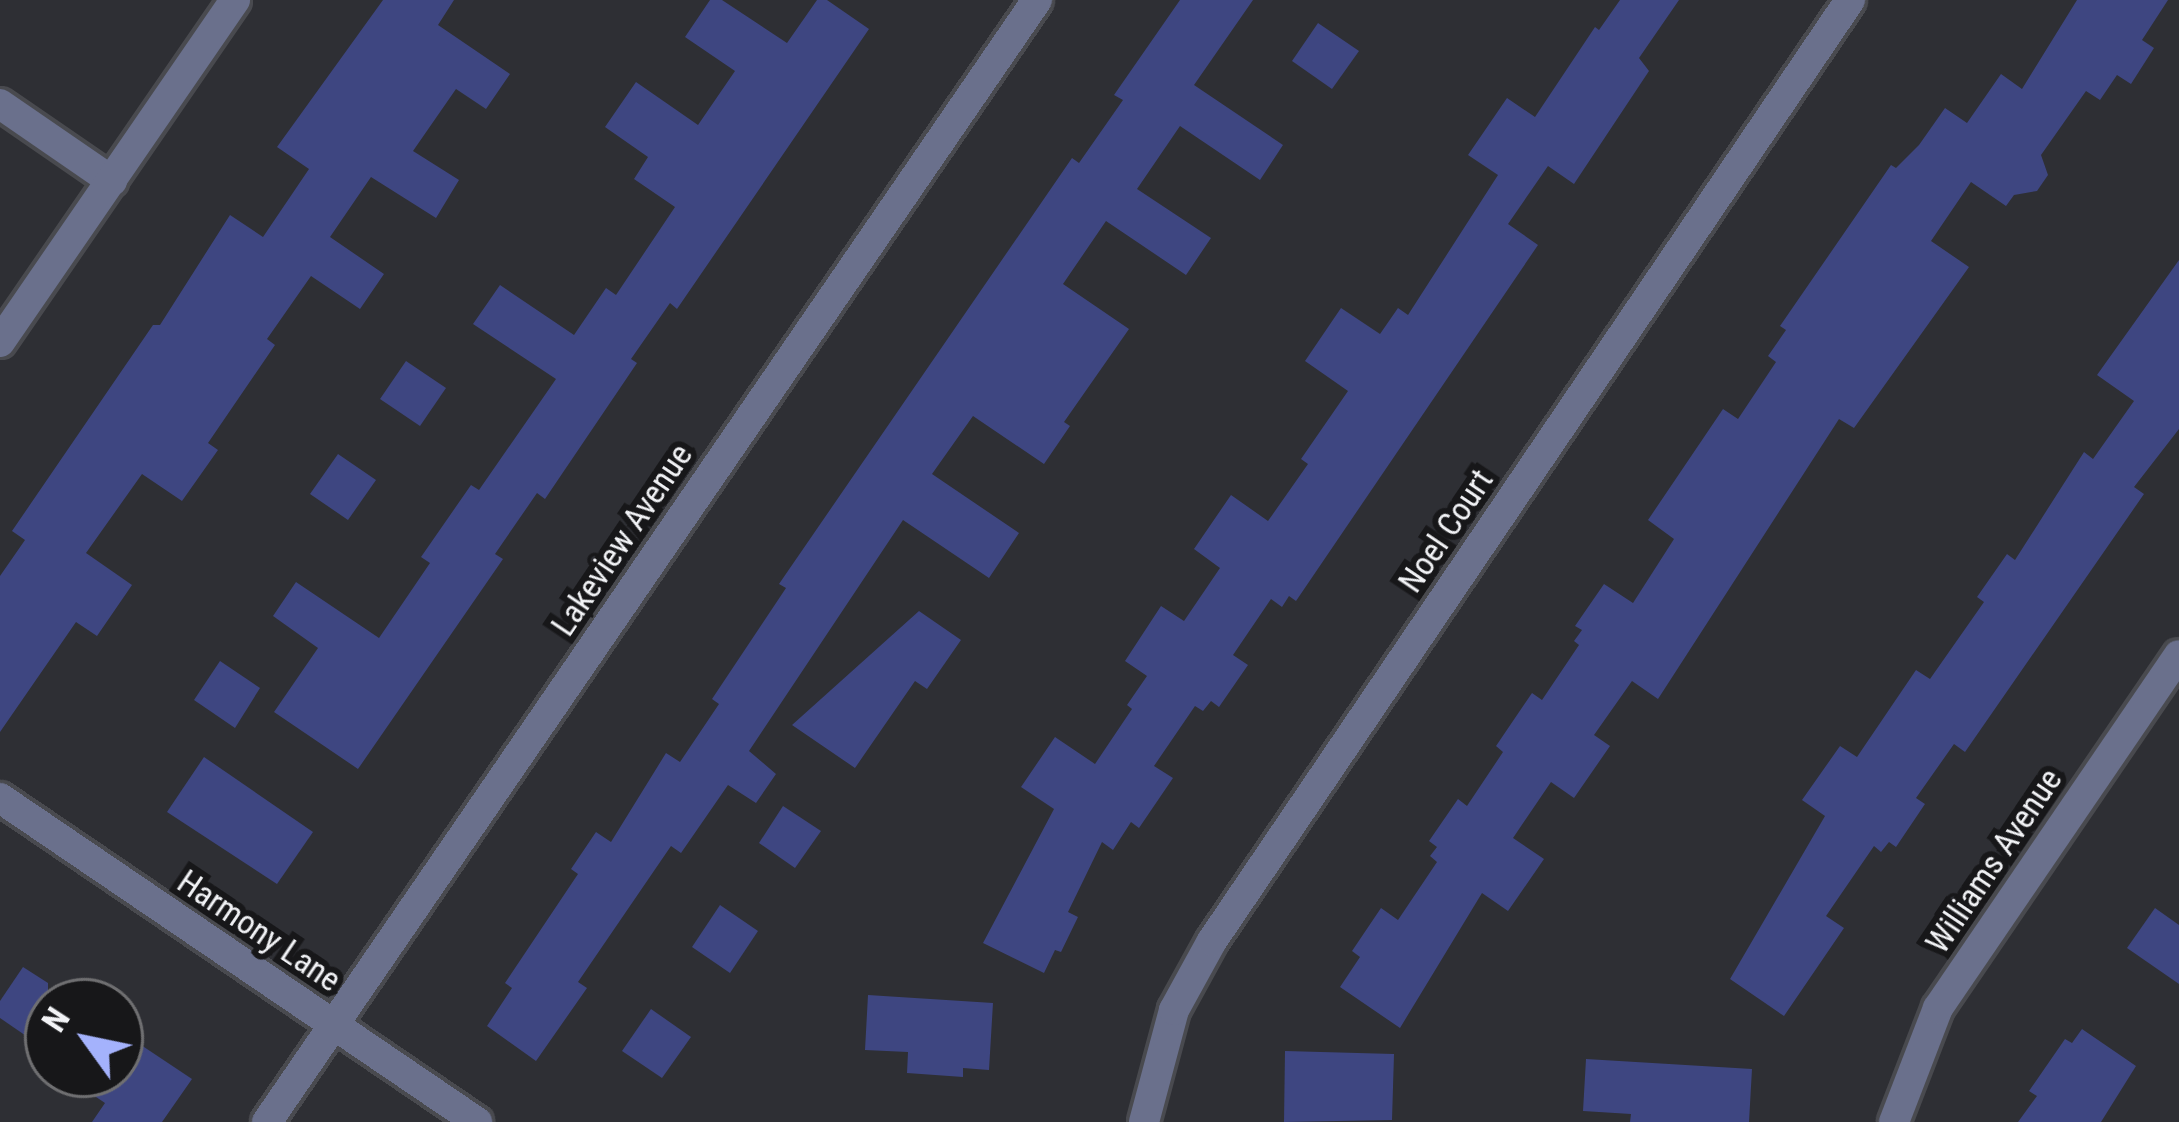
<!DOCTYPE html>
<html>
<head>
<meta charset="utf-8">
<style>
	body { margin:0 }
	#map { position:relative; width:2179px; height:1122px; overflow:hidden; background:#2e2f34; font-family:"Roboto Condensed",sans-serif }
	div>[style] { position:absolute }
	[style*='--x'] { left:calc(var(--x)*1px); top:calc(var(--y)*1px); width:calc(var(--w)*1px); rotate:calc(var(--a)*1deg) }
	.building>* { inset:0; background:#3e4681 }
	.roads { filter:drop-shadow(3px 0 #494a4f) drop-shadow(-3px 0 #494a4f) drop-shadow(0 3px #494a4f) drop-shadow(0 -3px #494a4f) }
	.street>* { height:30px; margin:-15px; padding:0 15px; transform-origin:15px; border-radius:15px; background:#6a708c }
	span { translate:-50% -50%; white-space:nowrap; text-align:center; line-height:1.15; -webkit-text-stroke:12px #171719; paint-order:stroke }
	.street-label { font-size:33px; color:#f2f3f6 }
	.north { position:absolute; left:24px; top:978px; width:120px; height:120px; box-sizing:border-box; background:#171719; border:3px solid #6f6f71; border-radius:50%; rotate:303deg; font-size:33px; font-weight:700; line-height:48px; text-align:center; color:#f2f3f6 }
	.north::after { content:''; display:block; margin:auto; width:42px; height:54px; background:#a4b2fc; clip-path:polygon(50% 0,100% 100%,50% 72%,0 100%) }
</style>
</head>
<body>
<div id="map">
	<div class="building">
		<div style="clip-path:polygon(383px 0,454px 0,438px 25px,510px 74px,486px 109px,456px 89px,413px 151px,459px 180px,436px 218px,371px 177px,330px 237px,384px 274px,360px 309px,311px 276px,267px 339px,275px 345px,208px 443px,218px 450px,182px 501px,142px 474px,86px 553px,132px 585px,97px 636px,76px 622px,0 732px,0 576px,25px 540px,12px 531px,153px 325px,160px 325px,230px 215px,263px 237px,309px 169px,277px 147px)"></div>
		<div style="clip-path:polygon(710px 0,722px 0,787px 43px,817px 0,827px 0,869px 29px,677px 309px,670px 303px,631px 359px,637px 363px,545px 499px,537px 493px,495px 554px,503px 559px,358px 769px,274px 712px,318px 648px,273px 616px,296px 582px,379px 638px,430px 563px,421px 557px,471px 485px,479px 490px,556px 379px,473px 324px,500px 285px,574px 335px,606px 288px,616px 295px,675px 207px,634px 179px,648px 157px,605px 127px,636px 82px,698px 125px,735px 71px,685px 37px)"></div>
		<div style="clip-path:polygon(1180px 0,1253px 0,1194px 85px,1283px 145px,1260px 180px,1180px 126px,1137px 189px,1211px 238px,1186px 275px,1106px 221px,1063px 284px,1129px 329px,1064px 422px,1070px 426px,1044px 464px,973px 416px,932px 474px,1019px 533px,989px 578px,903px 520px,749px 751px,776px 774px,756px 803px,728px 785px,681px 853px,671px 846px,578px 982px,587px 988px,536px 1061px,487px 1026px,512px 988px,505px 983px,578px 874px,571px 869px,596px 832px,611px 842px,666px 753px,680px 762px,719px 704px,712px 699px,786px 588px,779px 584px,1072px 158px,1079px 163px,1123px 100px,1114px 95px)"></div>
		<div style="clip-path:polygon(1620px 0,1679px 0,1639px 58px,1649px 71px,1574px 184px,1548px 166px,1508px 224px,1538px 245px,1296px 601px,1289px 596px,1282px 607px,1271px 599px,1233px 655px,1248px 665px,1219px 707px,1211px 701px,1203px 711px,1195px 706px,1154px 766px,1173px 778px,1139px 828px,1131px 822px,1113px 850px,1102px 842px,1068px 912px,1078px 917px,1061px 952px,1055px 950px,1044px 973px,983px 943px,1054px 809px,1021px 787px,1055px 737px,1095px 764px,1132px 709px,1127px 705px,1147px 676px,1125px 661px,1161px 606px,1184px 621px,1220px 568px,1194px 549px,1231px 495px,1268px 521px,1308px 464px,1301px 459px,1348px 391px,1305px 361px,1341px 308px,1380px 334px,1398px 308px,1408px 315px,1498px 175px,1468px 155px,1507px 98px,1535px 117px,1595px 27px,1599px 30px)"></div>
		<div style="clip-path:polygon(2077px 0,2168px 0,2142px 40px,2154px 48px,2131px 84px,2117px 75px,2100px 100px,2086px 91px,2041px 155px,2048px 175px,2037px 191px,2014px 195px,2006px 206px,1971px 182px,1931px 241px,1969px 267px,1854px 428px,1839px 419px,1658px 699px,1632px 681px,1594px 735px,1610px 746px,1574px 798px,1551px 782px,1513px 838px,1544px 859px,1508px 911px,1482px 893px,1400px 1028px,1340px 987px,1360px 957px,1352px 951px,1381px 908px,1398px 920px,1437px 862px,1430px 856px,1437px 847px,1429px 841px,1458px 799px,1467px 806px,1503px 752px,1496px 746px,1532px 693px,1542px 700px,1579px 645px,1574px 641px,1582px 630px,1575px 626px,1604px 584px,1633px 603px,1674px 539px,1648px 520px,1723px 409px,1738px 419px,1776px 362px,1768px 356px,1786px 330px,1780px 326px,1891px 165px,1896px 168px,1919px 145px,1945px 108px,1967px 123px,2001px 74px,2022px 89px)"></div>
		<div style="clip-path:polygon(1318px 23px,1359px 51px,1332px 89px,1292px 61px)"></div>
		<div style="clip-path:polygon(2179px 260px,2179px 429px,2134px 487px,2144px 494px,1965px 752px,1954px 744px,1916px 798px,1925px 804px,1896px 847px,1889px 842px,1881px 852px,1874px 846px,1826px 916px,1844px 928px,1784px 1016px,1730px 979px,1825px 816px,1802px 800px,1840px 746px,1857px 757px,1916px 670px,1930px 679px,1984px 602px,1977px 597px,2007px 554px,2015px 560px,2084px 452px,2093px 459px,2134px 401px,2097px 375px)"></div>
		<div style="clip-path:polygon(406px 361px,446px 388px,420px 426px,380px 399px)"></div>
		<div style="clip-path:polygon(338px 454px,376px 480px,348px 520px,310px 494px)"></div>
		<div style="clip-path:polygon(919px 611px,961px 640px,927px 689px,915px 681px,855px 768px,792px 725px)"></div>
		<div style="clip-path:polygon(220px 661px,260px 688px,235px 728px,194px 700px)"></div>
		<div style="clip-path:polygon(204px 757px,313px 832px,277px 884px,167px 812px)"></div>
		<div style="clip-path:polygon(783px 806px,821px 831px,795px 868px,759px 843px)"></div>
		<div style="clip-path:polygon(720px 905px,758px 931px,730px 973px,692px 947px)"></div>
		<div style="clip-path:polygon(2155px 908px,2179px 925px,2179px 984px,2127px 948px)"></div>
		<div style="clip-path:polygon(23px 967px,48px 983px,48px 1051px,0 1018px,0 1001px)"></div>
		<div style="clip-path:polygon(868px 995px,993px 1003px,989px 1070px,963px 1068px,963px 1077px,907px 1073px,908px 1052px,865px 1050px)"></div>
		<div style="clip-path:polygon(651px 1009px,691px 1037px,662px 1078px,622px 1051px)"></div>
		<div style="clip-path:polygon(2082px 1029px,2136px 1066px,2101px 1122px,2018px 1122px,2037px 1096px,2029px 1091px,2065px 1039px,2072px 1043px)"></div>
		<div style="clip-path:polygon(120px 1031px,192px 1079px,162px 1122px,92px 1122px,105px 1103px,62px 1074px,120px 1074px)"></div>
		<div style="clip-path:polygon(1285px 1051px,1394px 1054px,1392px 1120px,1284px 1122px)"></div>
		<div style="clip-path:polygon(1586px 1059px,1752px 1069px,1749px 1122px,1630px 1122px,1631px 1114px,1583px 1111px)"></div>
	</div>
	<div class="roads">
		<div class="street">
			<div style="--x:0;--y:104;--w:136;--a:34.5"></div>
			<div style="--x:0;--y:342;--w:415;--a:-55.5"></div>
			<div style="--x:0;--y:798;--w:577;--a:34.19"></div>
			<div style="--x:267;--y:1122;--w:1361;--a:-55.54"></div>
			<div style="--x:1144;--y:1122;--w:116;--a:-75"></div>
			<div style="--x:1174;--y:1010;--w:79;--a:-61.2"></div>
			<div style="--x:1212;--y:941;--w:1137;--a:-55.86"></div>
			<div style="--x:1894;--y:1122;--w:122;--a:-68.9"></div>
			<div style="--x:1938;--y:1008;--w:427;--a:-55.7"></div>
		</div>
	</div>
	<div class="street-label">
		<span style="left:1446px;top:531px;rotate:-56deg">Noel Court</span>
		<span style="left:622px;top:540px;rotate:-56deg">Lakeview Avenue</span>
		<span style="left:1994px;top:861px;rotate:-56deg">Williams Avenue</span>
		<span style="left:259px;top:931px;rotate:34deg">Harmony Lane</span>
	</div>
	<div class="north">N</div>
</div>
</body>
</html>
